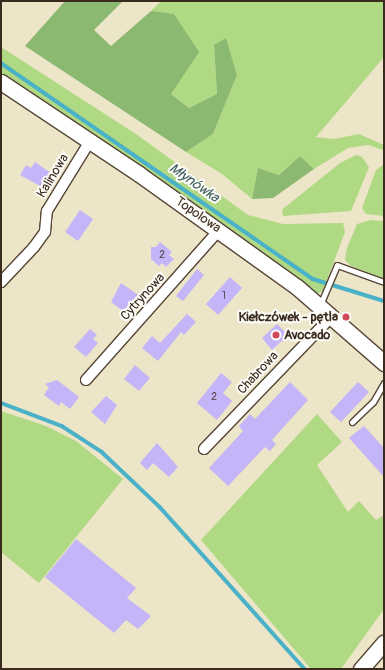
<!DOCTYPE html>
<html>
<head>
<meta charset="utf-8">
<style>
	body { margin:0 }
	#map { position:relative; width:385px; height:670px; overflow:hidden; background:#ede5c7; font-family:Pangolin,sans-serif }
	div>[style] { position:absolute }
	[style*='--x'] { left:calc(var(--x)*1px); top:calc(var(--y)*1px); width:calc(var(--w)*1px); rotate:calc(var(--a)*1deg) }
	.green>* { inset:0; background:#b0d983 }
	.forest>* { inset:0; background:#8cb971 }
	.stream>* { height:3.5px; margin:-1.75px; padding:0 1.75px; transform-origin:1.75px; border-radius:1.75px; background:#49b1c8 }
	.building>* { inset:0; background:#c4b4f8 }
	.roads { filter:drop-shadow(1px 0 #564637) drop-shadow(-1px 0 #564637) drop-shadow(0 1px #564637) drop-shadow(0 -1px #564637) }
	.lane>* { height:5px; margin:-2.5px; padding:0 2.5px; transform-origin:2.5px; border-radius:2.5px; background:#fff }
	.street>* { height:10px; margin:-5px; padding:0 5px; transform-origin:5px; border-radius:5px; background:#fff }
	.secondary>* { height:15px; margin:-7.5px; padding:0 7.5px; transform-origin:7.5px; border-radius:7.5px; background:#fff }
	.dots>* { width:11px; height:11px; translate:-50% -50%; box-sizing:border-box; border:2px solid #fdfcf7; border-radius:50% }
	span { translate:-50% -50%; white-space:nowrap; text-align:center; line-height:1.15; -webkit-text-stroke:4px #fdfcf7; paint-order:stroke }
	.number-label { font-size:11px; color:#5d4c54 }
	.number-label span { -webkit-text-stroke-width:0 }
	.street-label { font-size:13px; color:#3b2a1e }
	.poi-label { font-size:13px; color:#3b2a1e; font-weight:700 }
	.right { translate:-100% -50%; text-align:right }
	.left { translate:0 -50%; text-align:left }
	.water-label { font-size:14px; color:#416062; font-style:italic }
	.frame { position:absolute; inset:0; border:2px solid #3b2a1e; pointer-events:none }
</style>
</head>
<body>
<div id="map">
	<div class="green">
		<div style="clip-path:polygon(161px 1px,384px 1px,384px 57px,316px 137px,334px 139px,359px 134px,384px 145px,384px 150px,368px 145px,348px 148px,314px 169px,300px 156px,279px 175px,258px 168px,252px 199px,222px 174px,186px 152px,213px 134px,237px 75px,226px 39px,214px 45px,217px 94px,189px 108px,171px 94px,151px 11px)"></div>
		<div style="clip-path:polygon(1px 47px,136px 134px,248px 215px,283px 224px,343px 223px,345px 232px,323px 291px,316px 294px,1px 76px)"></div>
		<div style="clip-path:polygon(356px 155px,362px 157px,369px 167px,351px 211px,283px 216px,282px 210px,284px 208px,340px 163px)"></div>
		<div style="clip-path:polygon(384px 164px,384px 216px,366px 214px,362px 208px,376px 170px)"></div>
		<div style="clip-path:polygon(371px 220px,384px 221px,384px 279px,351px 266px,345px 260px,347px 248px,357px 224px)"></div>
		<div style="clip-path:polygon(1px 411px,46px 426px,76px 441px,123px 479px,39px 583px,1px 552px)"></div>
		<div style="clip-path:polygon(317px 414px,342px 442px,317px 465px,348px 512px,359px 501px,376px 520px,384px 515px,384px 609px,341px 669px,311px 669px,201px 540px)"></div>
	</div>
	<div class="forest">
		<div style="clip-path:polygon(65px 1px,123px 1px,94px 30px,111px 46px,151px 11px,174px 14px,199px 52px,171px 94px,189px 108px,217px 94px,214px 45px,226px 38px,237px 75px,213px 134px,186px 152px,25px 46px)"></div>
		<div style="clip-path:polygon(300px 156px,314px 169px,273px 198px,252px 199px,258px 168px,279px 175px)"></div>
	</div>
	<div class="stream">
		<div style="--x:1;--y:63;--w:379;--a:34.7"></div>
		<div style="--x:313;--y:279;--w:74;--a:17.2"></div>
		<div style="--x:1;--y:403;--w:65;--a:20.7"></div>
		<div style="--x:62;--y:426;--w:48;--a:33"></div>
		<div style="--x:102;--y:452;--w:80;--a:43.5"></div>
		<div style="--x:160;--y:507;--w:217;--a:48.2"></div>
	</div>
	<div class="building">
		<div style="clip-path:polygon(35px 162px,51px 173px,42px 187px,20px 175px,26px 165px,31px 168px)"></div>
		<div style="clip-path:polygon(80px 210px,93px 219px,78px 241px,65px 232px)"></div>
		<div style="clip-path:polygon(160px 242px,172px 252px,169px 255px,174px 259px,166px 267px,162px 263px,159px 266px,151px 259px,151px 247px,156px 247px)"></div>
		<div style="clip-path:polygon(197px 269px,204px 275px,183px 301px,176px 296px)"></div>
		<div style="clip-path:polygon(230px 277px,242px 288px,218px 315px,206px 304px)"></div>
		<div style="clip-path:polygon(121px 283px,138px 295px,123px 311px,111px 302px)"></div>
		<div style="clip-path:polygon(187px 314px,196px 322px,184px 335px,181px 332px,158px 361px,142px 348px,152px 336px,160px 343px)"></div>
		<div style="clip-path:polygon(277px 324px,288px 335px,272px 350px,262px 338px)"></div>
		<div style="clip-path:polygon(90px 329px,97px 335px,93px 339px,98px 343px,86px 357px,74px 347px)"></div>
		<div style="clip-path:polygon(135px 365px,150px 378px,139px 391px,124px 379px)"></div>
		<div style="clip-path:polygon(221px 373px,232px 382px,223px 393px,232px 401px,217px 420px,197px 403px)"></div>
		<div style="clip-path:polygon(57px 380px,79px 397px,70px 409px,61px 402px,59px 406px,44px 395px,49px 387px,45px 384px)"></div>
		<div style="clip-path:polygon(290px 382px,308px 400px,272px 440px,276px 444px,270px 451px,265px 447px,228px 486px,209px 468px,243px 431px,239px 426px,250px 414px,255px 419px)"></div>
		<div style="clip-path:polygon(358px 382px,369px 392px,341px 422px,330px 412px)"></div>
		<div style="clip-path:polygon(106px 396px,117px 405px,105px 424px,91px 412px)"></div>
		<div style="clip-path:polygon(364px 426px,384px 448px,384px 477px,349px 438px)"></div>
		<div style="clip-path:polygon(157px 443px,178px 467px,169px 477px,153px 463px,147px 470px,140px 463px)"></div>
		<div style="clip-path:polygon(76px 539px,136px 588px,127px 598px,151px 616px,138px 629px,126px 620px,114px 633px,45px 577px)"></div>
	</div>
	<div class="roads">
		<div class="lane">
			<div style="--x:320;--y:305;--w:43;--a:-67"></div>
			<div style="--x:337;--y:265;--w:50;--a:19.9"></div>
			<div style="--x:352;--y:422;--w:29;--a:-44"></div>
			<div style="--x:373;--y:402;--w:22;--a:-60"></div>
		</div>
		<div class="street">
			<div style="--x:1;--y:282;--w:48;--a:-46.7"></div>
			<div style="--x:34;--y:247;--w:19;--a:-54"></div>
			<div style="--x:45;--y:232;--w:21;--a:-85"></div>
			<div style="--x:47;--y:211;--w:82;--a:-58.4"></div>
			<div style="--x:86;--y:380;--w:200;--a:-48.4"></div>
			<div style="--x:204;--y:449;--w:185;--a:-46.1"></div>
		</div>
		<div class="secondary">
			<div style="--x:1;--y:82;--w:166;--a:33.7"></div>
			<div style="--x:139;--y:174;--w:194;--a:35.6"></div>
			<div style="--x:297;--y:287;--w:116;--a:41.1"></div>
			<div style="--x:361;--y:669;--w:35;--a:-49"></div>
		</div>
	</div>
	<div class="dots">
		<div style="left:346px;top:317px;background:#d1495b"></div>
		<div style="left:276px;top:335px;background:#d1495b"></div>
	</div>
	<div class="number-label">
		<span style="left:162px;top:255px">2</span>
		<span style="left:224px;top:296px">1</span>
		<span style="left:214px;top:397px">2</span>
	</div>
	<div class="street-label">
		<span style="left:53px;top:176px;rotate:-59deg">Kalinowa</span>
		<span style="left:198px;top:215px;rotate:35deg">Topolowa</span>
		<span style="left:143px;top:297px;rotate:-48deg">Cytrynowa</span>
		<span style="left:258px;top:373px;rotate:-47deg">Chabrowa</span>
	</div>
	<div class="poi-label">
		<span class="right" style="left:338px;top:317px">Kiełczówek - pętla</span>
		<span class="left" style="left:284px;top:335px">Avocado</span>
	</div>
	<div class="water-label">
		<span style="left:194px;top:183px;rotate:35deg">Młynówka</span>
	</div>
	<div class="frame"></div>
</div>
</body>
</html>
